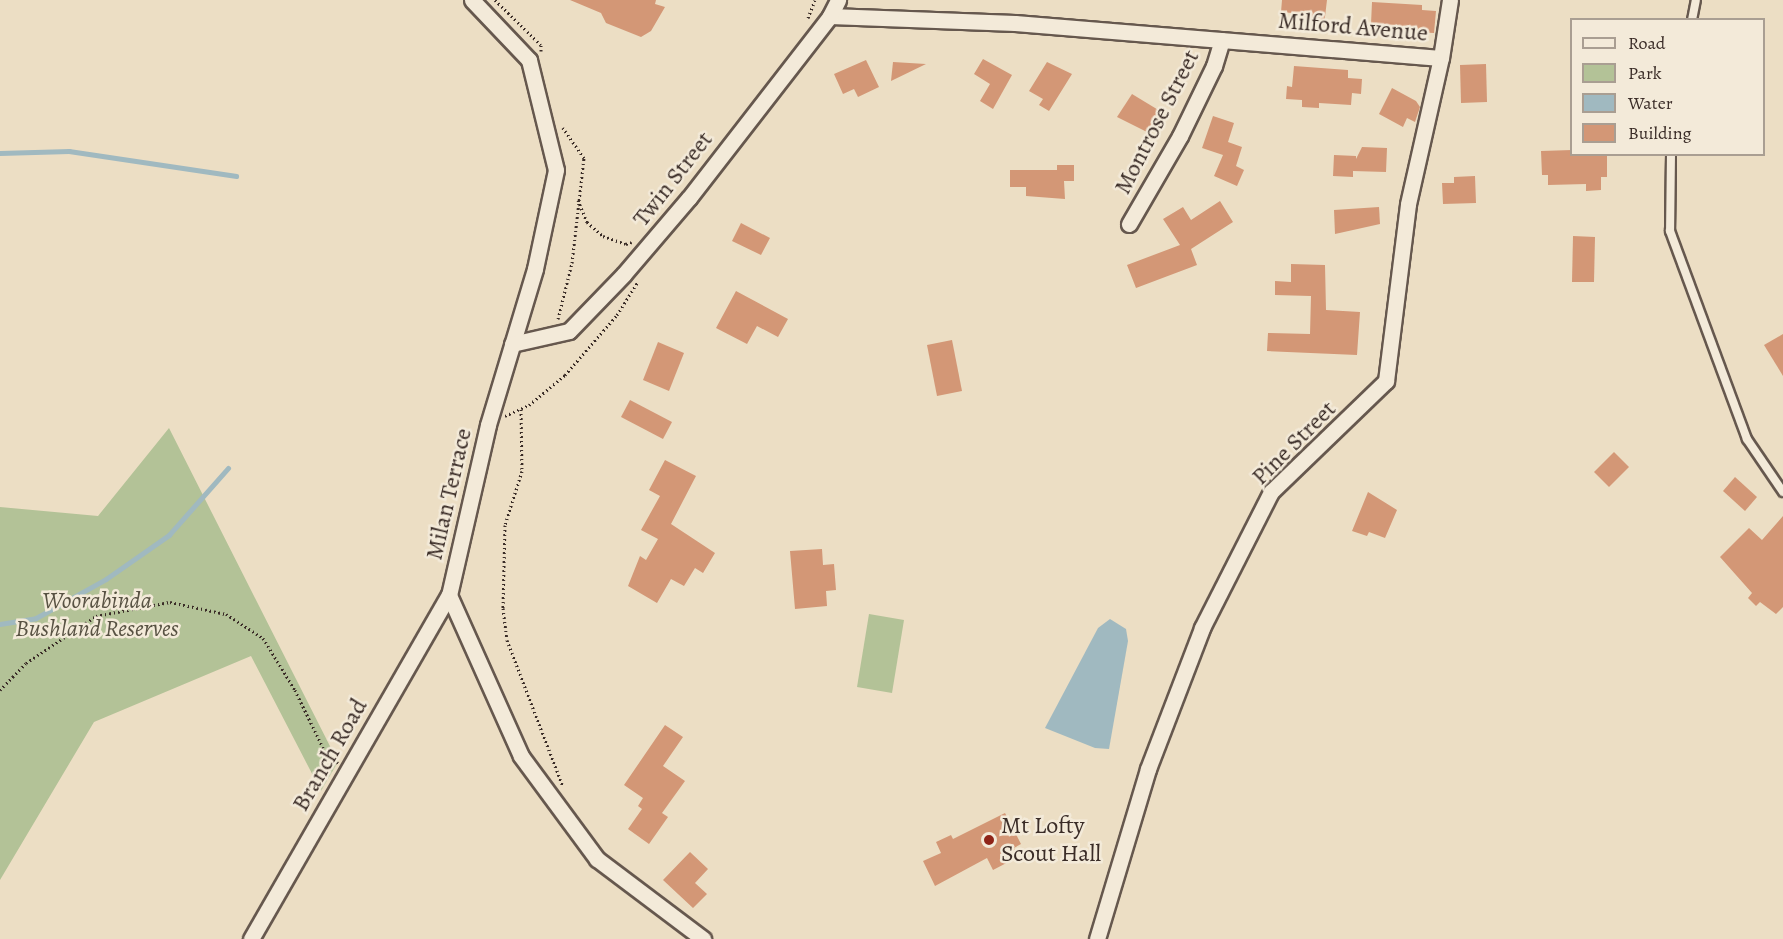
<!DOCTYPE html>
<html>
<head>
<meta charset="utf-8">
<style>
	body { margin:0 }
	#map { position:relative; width:1783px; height:939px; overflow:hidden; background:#ecdec4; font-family:Alegreya,serif }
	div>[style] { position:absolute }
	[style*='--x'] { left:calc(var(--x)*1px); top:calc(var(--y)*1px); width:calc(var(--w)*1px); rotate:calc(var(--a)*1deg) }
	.green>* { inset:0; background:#b3c297 }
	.water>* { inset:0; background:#a0b9c0 }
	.stream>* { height:4.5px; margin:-2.25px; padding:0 2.25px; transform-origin:2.25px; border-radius:2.25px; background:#a0b9c0 }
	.building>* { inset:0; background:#d39776 }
	.path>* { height:3px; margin-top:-1.5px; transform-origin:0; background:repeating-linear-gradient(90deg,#3a2c27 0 1.5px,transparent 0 4.5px) }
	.roads { filter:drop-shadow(2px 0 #66584e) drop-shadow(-2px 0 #66584e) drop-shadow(0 2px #66584e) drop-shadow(0 -2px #66584e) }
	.lane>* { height:8px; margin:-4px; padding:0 4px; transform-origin:4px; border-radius:4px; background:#f3ead9 }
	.street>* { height:15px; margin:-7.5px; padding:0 7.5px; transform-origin:7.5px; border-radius:7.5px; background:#f3ead9 }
	.dots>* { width:16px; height:16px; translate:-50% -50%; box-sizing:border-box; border:3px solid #f3ead9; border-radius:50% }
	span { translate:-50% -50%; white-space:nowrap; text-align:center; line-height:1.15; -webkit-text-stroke:5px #f3ead9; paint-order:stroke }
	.street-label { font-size:24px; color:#3a2c27 }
	.park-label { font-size:24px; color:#585243; font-style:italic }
	.poi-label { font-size:24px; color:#3a2c27 }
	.left { translate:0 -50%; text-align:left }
	.legend { position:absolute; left:1570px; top:18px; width:195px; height:138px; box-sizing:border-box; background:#f3ead9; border:2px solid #a99e92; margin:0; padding:8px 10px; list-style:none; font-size:18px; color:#3a2c27 }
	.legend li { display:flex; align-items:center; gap:12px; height:30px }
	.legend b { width:30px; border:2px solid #a99e92 }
</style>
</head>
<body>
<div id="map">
	<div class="green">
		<div style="clip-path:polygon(169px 428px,338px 762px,321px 791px,251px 656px,94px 722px,0 880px,0 507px,98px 516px)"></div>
		<div style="clip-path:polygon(869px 614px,904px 620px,892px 693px,857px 687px)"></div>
	</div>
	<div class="water">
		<div style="clip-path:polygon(1110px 619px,1126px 629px,1128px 641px,1109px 749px,1095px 748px,1045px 728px,1098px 628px)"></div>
	</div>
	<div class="stream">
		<div style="--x:0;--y:153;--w:69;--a:-1.7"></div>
		<div style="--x:69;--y:151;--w:169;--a:8.5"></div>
		<div style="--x:0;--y:624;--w:36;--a:-9"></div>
		<div style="--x:36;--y:618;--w:80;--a:-29.1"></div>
		<div style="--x:106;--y:579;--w:77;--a:-34.9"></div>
		<div style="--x:169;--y:535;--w:89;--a:-48.6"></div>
	</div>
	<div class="building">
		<div style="clip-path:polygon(570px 0,656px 0,655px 4px,665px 7px,651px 31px,641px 37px,606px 23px,601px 13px)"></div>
		<div style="clip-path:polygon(1282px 0,1327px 0,1324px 25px,1302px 22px,1303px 14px,1281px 12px)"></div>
		<div style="clip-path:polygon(1372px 2px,1422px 5px,1422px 10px,1436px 11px,1434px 33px,1415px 32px,1415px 27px,1371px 24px)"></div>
		<div style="clip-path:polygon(983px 59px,1012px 75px,993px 109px,980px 101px,990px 84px,974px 74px)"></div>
		<div style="clip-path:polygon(866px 60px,879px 87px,858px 97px,854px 89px,843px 94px,834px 74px)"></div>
		<div style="clip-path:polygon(893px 62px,926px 64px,891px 81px)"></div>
		<div style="clip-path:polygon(1047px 62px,1072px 74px,1049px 111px,1039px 105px,1043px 99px,1029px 91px)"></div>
		<div style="clip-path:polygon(1486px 64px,1487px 102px,1461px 103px,1460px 65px)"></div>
		<div style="clip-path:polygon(1294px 66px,1348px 70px,1348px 78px,1362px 79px,1361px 94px,1352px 93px,1351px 105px,1319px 103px,1319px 108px,1302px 107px,1302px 100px,1286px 99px,1287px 86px,1292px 87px)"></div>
		<div style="clip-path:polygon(1392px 88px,1416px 101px,1420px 107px,1415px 122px,1407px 118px,1403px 127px,1379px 114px)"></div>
		<div style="clip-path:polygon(1132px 94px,1160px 111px,1147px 132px,1117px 117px)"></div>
		<div style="clip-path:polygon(1213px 116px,1234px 123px,1228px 142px,1242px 147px,1236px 166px,1244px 170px,1237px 186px,1214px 176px,1223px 155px,1202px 148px)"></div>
		<div style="clip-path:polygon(1362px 147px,1387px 148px,1386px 172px,1353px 171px,1353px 177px,1333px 176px,1334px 155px,1356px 156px,1356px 159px)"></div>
		<div style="clip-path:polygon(1572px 150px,1572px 154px,1607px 154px,1607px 177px,1601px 177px,1601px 190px,1586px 191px,1586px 184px,1548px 185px,1548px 175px,1542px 175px,1541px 151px)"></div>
		<div style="clip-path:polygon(1057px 165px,1074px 165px,1074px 181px,1064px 181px,1065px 199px,1026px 196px,1026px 187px,1010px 187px,1010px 170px,1057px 170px)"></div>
		<div style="clip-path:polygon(1475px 176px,1476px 203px,1443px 204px,1442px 183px,1454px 183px,1454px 177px)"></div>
		<div style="clip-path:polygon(1220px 201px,1233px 222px,1191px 249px,1197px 265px,1136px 288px,1127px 265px,1180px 245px,1163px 219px,1183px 207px,1191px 220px)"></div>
		<div style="clip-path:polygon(1379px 207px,1380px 224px,1335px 234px,1334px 210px)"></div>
		<div style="clip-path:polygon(741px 223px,770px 238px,761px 255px,732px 241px)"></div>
		<div style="clip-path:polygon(1573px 236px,1595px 237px,1594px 282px,1572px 282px)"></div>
		<div style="clip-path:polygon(1291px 264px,1325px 265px,1326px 310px,1360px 312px,1357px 355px,1267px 351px,1268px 333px,1310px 334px,1311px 296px,1275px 295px,1275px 281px,1291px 282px)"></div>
		<div style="clip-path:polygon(736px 291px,788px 319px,778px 337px,757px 326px,747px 344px,716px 328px)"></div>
		<div style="clip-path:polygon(1783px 334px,1783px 376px,1764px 345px)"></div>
		<div style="clip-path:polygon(952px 340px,962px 391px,937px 396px,927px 345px)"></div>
		<div style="clip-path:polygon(658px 342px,684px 353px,669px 391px,643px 380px)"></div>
		<div style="clip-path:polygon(630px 400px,672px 422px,663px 439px,621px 417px)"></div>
		<div style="clip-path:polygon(1614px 452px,1629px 467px,1609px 487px,1594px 472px)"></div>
		<div style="clip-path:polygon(665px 460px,696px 476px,671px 524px,715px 553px,703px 573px,695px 568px,684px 586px,671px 579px,657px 603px,628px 586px,640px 556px,646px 560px,658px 539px,641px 530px,660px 496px,649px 490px)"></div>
		<div style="clip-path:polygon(1735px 477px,1757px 497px,1745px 511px,1723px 491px)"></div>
		<div style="clip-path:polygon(1368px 492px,1397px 510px,1385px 538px,1369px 532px,1367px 536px,1352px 531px)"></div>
		<div style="clip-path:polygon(1783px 516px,1783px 607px,1776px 614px,1760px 602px,1756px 606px,1748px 598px,1752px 593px,1720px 557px,1749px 528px,1762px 540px)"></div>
		<div style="clip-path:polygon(822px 549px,823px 565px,834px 564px,836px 590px,826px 591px,827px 606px,795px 609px,790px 551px)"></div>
		<div style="clip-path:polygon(665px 725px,683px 737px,663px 766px,685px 781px,662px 813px,668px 817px,649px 844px,628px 829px,642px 809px,638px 806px,643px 798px,624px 785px)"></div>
		<div style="clip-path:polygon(1005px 813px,1021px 844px,1014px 848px,1018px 857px,993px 870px,987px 858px,935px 886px,923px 861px,941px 853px,936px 842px,951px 835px,953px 839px)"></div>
		<div style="clip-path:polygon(690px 852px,708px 869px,695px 883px,707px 894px,693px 908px,663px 880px)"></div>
	</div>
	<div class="path">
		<div style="--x:495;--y:0;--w:64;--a:44.4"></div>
		<div style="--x:541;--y:45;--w:6;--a:90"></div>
		<div style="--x:808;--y:18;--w:19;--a:-69"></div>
		<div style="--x:578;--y:200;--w:24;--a:68"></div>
		<div style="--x:587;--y:222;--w:21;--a:41"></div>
		<div style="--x:603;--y:236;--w:24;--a:19"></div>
		<div style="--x:626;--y:244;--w:6;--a:-18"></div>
		<div style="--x:558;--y:319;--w:58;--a:-76"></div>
		<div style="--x:572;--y:263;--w:106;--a:-83.5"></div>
		<div style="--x:584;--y:158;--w:37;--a:-125"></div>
		<div style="--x:521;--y:409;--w:62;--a:89.1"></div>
		<div style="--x:522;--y:471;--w:57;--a:107.5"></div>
		<div style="--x:505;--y:525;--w:83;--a:91.4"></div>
		<div style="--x:503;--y:608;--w:32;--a:83"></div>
		<div style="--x:507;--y:640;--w:157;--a:69.1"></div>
		<div style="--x:505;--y:416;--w:26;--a:-25"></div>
		<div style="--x:529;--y:405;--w:47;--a:-39.8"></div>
		<div style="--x:565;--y:375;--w:79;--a:-49.1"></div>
		<div style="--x:617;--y:315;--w:39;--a:-58"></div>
		<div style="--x:0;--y:690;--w:37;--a:-46"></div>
		<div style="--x:26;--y:663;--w:84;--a:-33.9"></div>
		<div style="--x:96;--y:616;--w:75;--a:-10.7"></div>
		<div style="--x:170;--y:602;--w:57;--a:12.1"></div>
		<div style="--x:226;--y:614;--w:44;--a:33"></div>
		<div style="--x:263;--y:638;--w:61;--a:58.4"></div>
		<div style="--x:295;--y:690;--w:71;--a:64.2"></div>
		<div style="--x:326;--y:754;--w:15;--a:37"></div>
	</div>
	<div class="roads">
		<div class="lane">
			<div style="--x:1692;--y:20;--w:20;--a:-79"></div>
			<div style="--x:1671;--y:154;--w:77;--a:90.7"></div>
			<div style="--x:1670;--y:231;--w:222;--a:69.7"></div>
			<div style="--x:1747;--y:439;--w:64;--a:55.8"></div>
		</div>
		<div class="street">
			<div style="--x:472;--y:0;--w:83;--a:46.5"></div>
			<div style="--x:529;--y:60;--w:113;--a:76.2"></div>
			<div style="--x:556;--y:170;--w:101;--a:102"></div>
			<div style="--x:535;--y:269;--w:163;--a:106.8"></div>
			<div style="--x:488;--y:425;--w:174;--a:102.9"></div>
			<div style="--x:449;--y:595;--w:176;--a:65.9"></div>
			<div style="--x:521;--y:756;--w:128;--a:53.6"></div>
			<div style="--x:597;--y:859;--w:133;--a:37"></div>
			<div style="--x:830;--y:16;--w:185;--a:2.2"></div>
			<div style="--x:1015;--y:23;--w:427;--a:4.7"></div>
			<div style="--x:1129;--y:224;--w:102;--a:-59.9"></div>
			<div style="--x:1180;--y:136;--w:78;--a:-64.1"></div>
			<div style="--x:1214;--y:66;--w:27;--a:-73"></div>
			<div style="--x:512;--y:344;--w:58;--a:-12.8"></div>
			<div style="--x:569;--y:331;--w:79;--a:-46"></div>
			<div style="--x:624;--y:274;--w:100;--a:-49.5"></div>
			<div style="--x:689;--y:198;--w:230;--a:-52.2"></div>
			<div style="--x:830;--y:16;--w:18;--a:-63"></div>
			<div style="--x:251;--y:939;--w:397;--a:-60.1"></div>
			<div style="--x:1097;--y:939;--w:177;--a:-73.3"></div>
			<div style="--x:1148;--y:769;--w:151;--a:-69"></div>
			<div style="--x:1202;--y:628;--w:153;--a:-63.1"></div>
			<div style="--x:1271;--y:492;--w:160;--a:-44"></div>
			<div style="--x:1386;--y:381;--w:178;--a:-82.9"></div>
			<div style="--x:1408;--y:204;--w:150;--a:-77.3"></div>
			<div style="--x:1441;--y:58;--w:59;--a:-81.2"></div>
		</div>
	</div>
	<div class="dots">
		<div style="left:989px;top:840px;background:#8f2418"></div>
	</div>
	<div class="street-label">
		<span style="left:1353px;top:27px;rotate:5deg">Milford Avenue</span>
		<span style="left:1157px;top:122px;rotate:-63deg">Montrose Street</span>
		<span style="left:673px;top:179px;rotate:-52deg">Twin Street</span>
		<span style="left:1294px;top:443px;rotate:-45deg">Pine Street</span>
		<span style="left:449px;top:494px;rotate:-77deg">Milan Terrace</span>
		<span style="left:330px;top:755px;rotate:-60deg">Branch Road</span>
	</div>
	<div class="park-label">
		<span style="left:97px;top:615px">Woorabinda<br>Bushland Reserves</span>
	</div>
	<div class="poi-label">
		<span class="left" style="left:1001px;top:840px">Mt Lofty<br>Scout Hall</span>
	</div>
	<ul class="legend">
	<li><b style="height:8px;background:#f3ead9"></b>Road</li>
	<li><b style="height:16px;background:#b3c297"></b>Park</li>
	<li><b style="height:16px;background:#a0b9c0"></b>Water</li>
	<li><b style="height:16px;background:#d39776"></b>Building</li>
	</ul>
</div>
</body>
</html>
